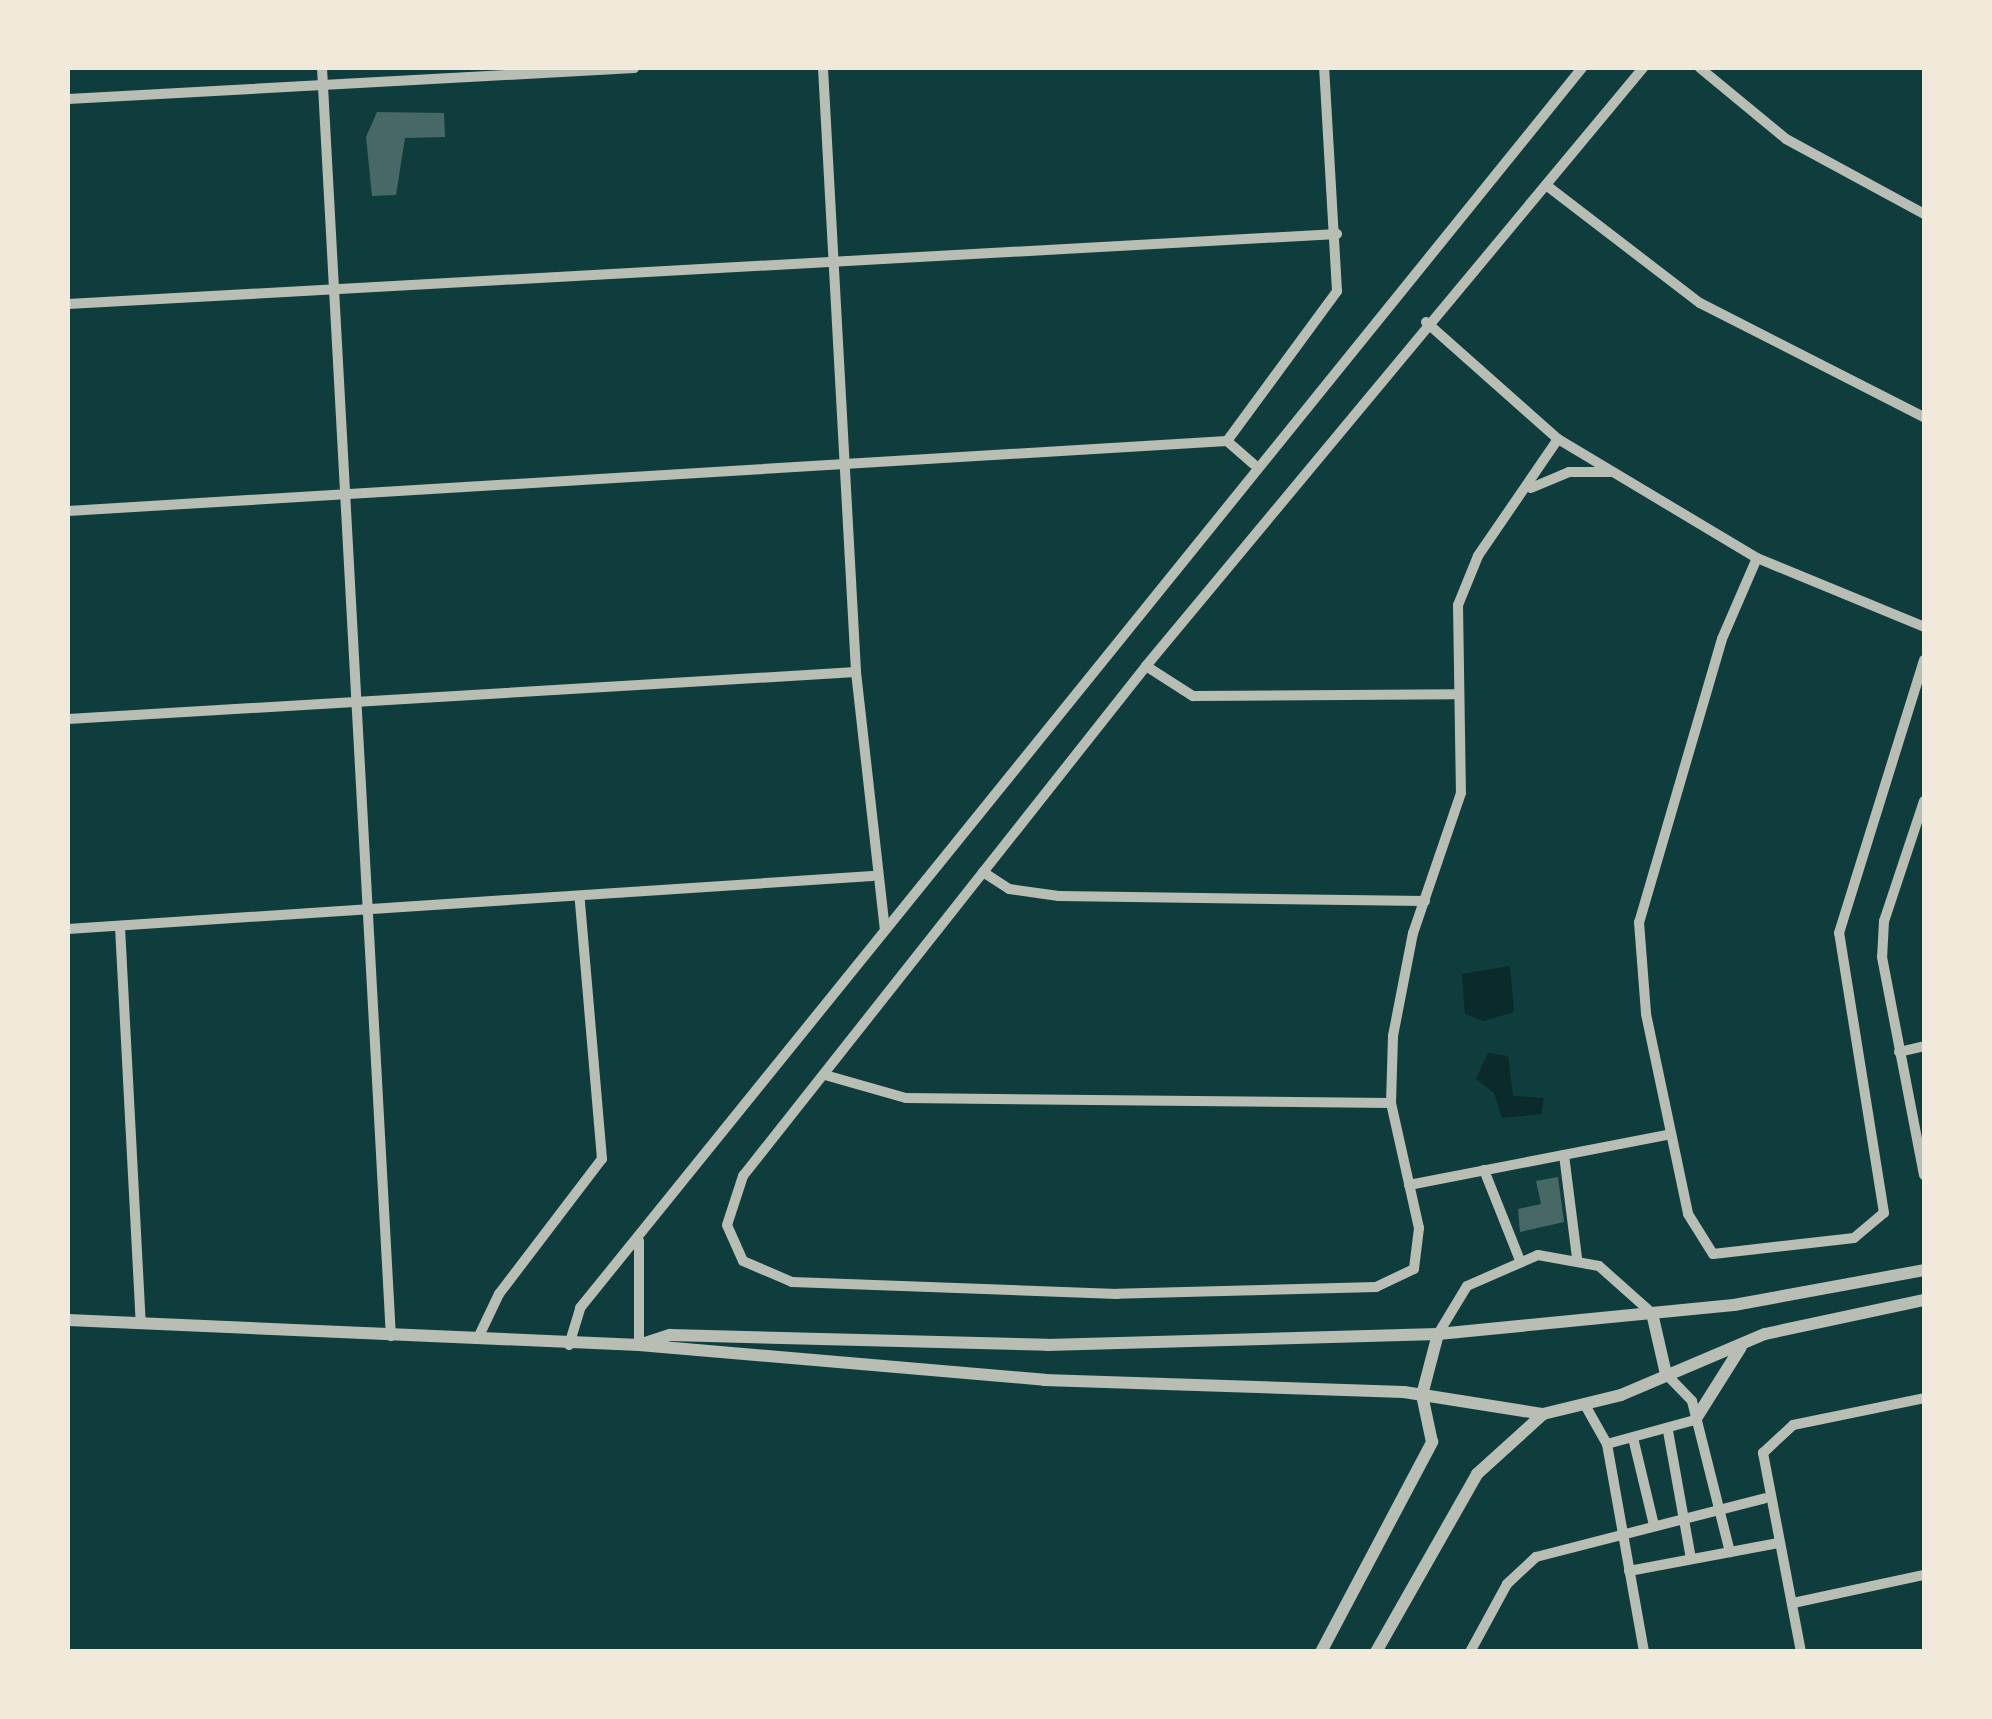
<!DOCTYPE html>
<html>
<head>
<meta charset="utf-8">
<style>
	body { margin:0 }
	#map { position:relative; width:1992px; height:1719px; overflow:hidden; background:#0f3d3e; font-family:Karla,sans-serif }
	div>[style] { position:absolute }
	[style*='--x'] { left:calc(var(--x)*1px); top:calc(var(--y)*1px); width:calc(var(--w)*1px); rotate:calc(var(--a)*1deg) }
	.water>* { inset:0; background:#0a2a2b }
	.building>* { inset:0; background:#486865 }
	.minor>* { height:10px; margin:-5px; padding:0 5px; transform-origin:5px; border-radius:5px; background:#b8beb3 }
	.tertiary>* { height:12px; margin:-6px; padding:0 6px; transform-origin:6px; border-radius:6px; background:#b8beb3 }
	span { translate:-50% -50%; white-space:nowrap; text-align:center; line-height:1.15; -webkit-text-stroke:10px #f1e9da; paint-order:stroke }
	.frame { position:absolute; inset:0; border:70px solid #f1e9da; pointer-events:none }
</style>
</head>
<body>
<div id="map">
	<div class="water">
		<div style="clip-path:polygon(1510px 966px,1514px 1012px,1483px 1021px,1465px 1014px,1462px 974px)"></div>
		<div style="clip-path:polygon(1488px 1053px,1508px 1056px,1513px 1096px,1544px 1098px,1541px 1114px,1502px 1118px,1494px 1093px,1476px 1079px)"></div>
	</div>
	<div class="building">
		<div style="clip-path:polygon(377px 112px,444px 113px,445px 137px,405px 138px,396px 195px,372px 196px,366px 137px)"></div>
		<div style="clip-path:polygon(1558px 1177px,1564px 1222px,1520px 1232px,1518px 1209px,1541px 1204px,1536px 1181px)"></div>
	</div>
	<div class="minor">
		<div style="--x:322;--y:68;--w:1270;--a:86.89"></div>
		<div style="--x:823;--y:68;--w:605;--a:86.87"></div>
		<div style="--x:856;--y:672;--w:259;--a:83.6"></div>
		<div style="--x:1700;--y:68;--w:112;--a:39.5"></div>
		<div style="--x:1786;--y:139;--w:157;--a:28.5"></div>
		<div style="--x:68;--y:99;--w:567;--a:-3.13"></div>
		<div style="--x:1546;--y:185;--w:194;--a:37.5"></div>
		<div style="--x:1700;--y:303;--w:251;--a:27"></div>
		<div style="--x:68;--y:304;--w:1271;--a:-3.16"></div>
		<div style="--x:1426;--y:322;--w:176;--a:41.6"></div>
		<div style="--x:1558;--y:439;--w:232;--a:30.9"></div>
		<div style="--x:1757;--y:558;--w:181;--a:22.4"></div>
		<div style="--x:1558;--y:439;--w:142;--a:124.4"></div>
		<div style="--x:1478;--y:556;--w:53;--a:112.2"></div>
		<div style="--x:1458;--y:605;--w:188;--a:89.1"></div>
		<div style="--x:1461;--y:793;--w:148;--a:108.9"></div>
		<div style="--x:1413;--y:933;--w:105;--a:101"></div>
		<div style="--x:1393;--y:1036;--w:67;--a:91.7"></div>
		<div style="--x:1391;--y:1103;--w:128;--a:77.4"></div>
		<div style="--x:1419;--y:1228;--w:41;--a:97"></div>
		<div style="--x:1414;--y:1269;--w:42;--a:154.7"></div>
		<div style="--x:1376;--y:1287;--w:259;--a:178.5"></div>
		<div style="--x:1117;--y:1294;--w:325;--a:-177.9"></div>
		<div style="--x:792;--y:1282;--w:53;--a:-156.8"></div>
		<div style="--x:743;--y:1261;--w:39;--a:-114"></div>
		<div style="--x:727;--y:1225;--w:52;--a:-71.9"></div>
		<div style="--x:743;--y:1176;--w:650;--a:-51.68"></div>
		<div style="--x:1146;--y:666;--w:778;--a:-50.27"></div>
		<div style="--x:1227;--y:441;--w:186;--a:-53.7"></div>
		<div style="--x:1337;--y:291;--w:223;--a:-93.3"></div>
		<div style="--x:1227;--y:441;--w:35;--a:41"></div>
		<div style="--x:1531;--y:488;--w:41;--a:-22.8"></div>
		<div style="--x:1569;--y:472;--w:41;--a:0"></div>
		<div style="--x:68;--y:511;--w:1161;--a:-3.46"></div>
		<div style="--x:1757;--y:558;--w:88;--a:113.4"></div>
		<div style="--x:1722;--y:639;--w:295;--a:106.3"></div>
		<div style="--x:1639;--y:922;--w:92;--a:85.6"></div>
		<div style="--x:1646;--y:1014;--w:204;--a:78.1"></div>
		<div style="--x:1688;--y:1214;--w:47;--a:58"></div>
		<div style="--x:1713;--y:1254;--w:142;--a:-6.5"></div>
		<div style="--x:1854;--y:1238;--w:39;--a:-40"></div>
		<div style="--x:1884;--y:1213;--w:284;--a:-99.1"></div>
		<div style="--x:1839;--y:933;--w:286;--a:-72.7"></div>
		<div style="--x:1146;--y:666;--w:56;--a:32.6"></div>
		<div style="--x:1193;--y:696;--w:264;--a:-0.4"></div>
		<div style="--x:68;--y:719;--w:789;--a:-3.41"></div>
		<div style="--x:1924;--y:801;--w:126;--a:108.4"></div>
		<div style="--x:1884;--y:921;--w:36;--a:93"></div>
		<div style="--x:1882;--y:957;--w:222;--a:79.1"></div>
		<div style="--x:983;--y:872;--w:31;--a:33"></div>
		<div style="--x:1009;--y:889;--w:50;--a:8"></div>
		<div style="--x:1059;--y:896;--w:366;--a:0.8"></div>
		<div style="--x:120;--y:927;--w:396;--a:87"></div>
		<div style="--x:68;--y:929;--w:806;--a:-3.77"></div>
		<div style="--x:1899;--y:1052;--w:26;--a:-13"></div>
		<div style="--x:825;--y:1075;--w:84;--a:15.9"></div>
		<div style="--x:906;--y:1098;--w:485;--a:0.6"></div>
		<div style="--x:1564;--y:1155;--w:104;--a:82.8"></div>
		<div style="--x:1484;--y:1170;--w:95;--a:68.3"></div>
		<div style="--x:1409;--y:1185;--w:267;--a:-11"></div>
		<div style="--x:1438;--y:1334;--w:56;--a:-58.9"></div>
		<div style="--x:1467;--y:1286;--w:77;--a:-23.6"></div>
		<div style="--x:1538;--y:1255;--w:62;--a:10.2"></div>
		<div style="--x:1599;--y:1266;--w:71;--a:41.6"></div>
		<div style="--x:478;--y:1338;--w:49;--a:-64.5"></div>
		<div style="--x:499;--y:1294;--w:170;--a:-52.7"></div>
		<div style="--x:602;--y:1159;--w:260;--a:-94.9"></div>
		<div style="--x:569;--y:1345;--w:39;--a:-73"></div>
		<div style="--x:580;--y:1308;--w:1594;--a:-51.06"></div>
		<div style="--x:639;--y:1345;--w:104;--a:-90"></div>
		<div style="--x:1667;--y:1375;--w:36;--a:46"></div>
		<div style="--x:1692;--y:1401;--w:156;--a:75.9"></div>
		<div style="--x:1585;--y:1405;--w:45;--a:60.6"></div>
		<div style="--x:1607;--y:1444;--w:211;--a:79.9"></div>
		<div style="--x:1668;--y:1431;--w:130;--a:79.8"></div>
		<div style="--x:1634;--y:1442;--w:85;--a:76.5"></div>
		<div style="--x:1607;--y:1444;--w:91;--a:-15.3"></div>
		<div style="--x:1629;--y:1571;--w:152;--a:-10.6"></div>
		<div style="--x:1793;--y:1603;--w:134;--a:-12.1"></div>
		<div style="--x:1470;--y:1652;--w:77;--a:-61.4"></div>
		<div style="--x:1507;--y:1584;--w:40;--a:-43"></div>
		<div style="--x:1536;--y:1557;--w:236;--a:-14.4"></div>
		<div style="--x:1801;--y:1652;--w:203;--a:-100.8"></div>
		<div style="--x:1763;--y:1453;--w:41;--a:-43"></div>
		<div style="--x:1793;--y:1425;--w:134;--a:-11.6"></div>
	</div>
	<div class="tertiary">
		<div style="--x:1652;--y:1313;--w:63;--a:77.1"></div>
		<div style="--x:68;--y:1320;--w:572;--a:2.51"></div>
		<div style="--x:639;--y:1345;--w:407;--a:4.9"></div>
		<div style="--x:1044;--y:1380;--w:360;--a:1.9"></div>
		<div style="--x:1404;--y:1392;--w:141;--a:9"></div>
		<div style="--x:1543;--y:1414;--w:80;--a:-13.7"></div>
		<div style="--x:1621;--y:1395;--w:156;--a:-23"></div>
		<div style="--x:1765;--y:1334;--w:163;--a:-12.1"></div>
		<div style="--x:639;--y:1345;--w:33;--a:-18"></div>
		<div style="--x:670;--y:1335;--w:377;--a:1.5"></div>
		<div style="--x:1047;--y:1345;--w:391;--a:-1.6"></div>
		<div style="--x:1438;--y:1334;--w:297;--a:-5.6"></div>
		<div style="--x:1734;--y:1305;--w:193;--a:-10.4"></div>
		<div style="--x:1695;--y:1420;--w:86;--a:-57.8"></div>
		<div style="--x:1321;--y:1652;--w:238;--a:-62.1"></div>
		<div style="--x:1432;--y:1442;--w:48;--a:-102"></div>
		<div style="--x:1422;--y:1395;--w:63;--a:-75.3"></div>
		<div style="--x:1376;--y:1652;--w:205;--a:-60.4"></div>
		<div style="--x:1477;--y:1474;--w:88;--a:-42.2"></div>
	</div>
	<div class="frame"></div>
</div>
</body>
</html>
